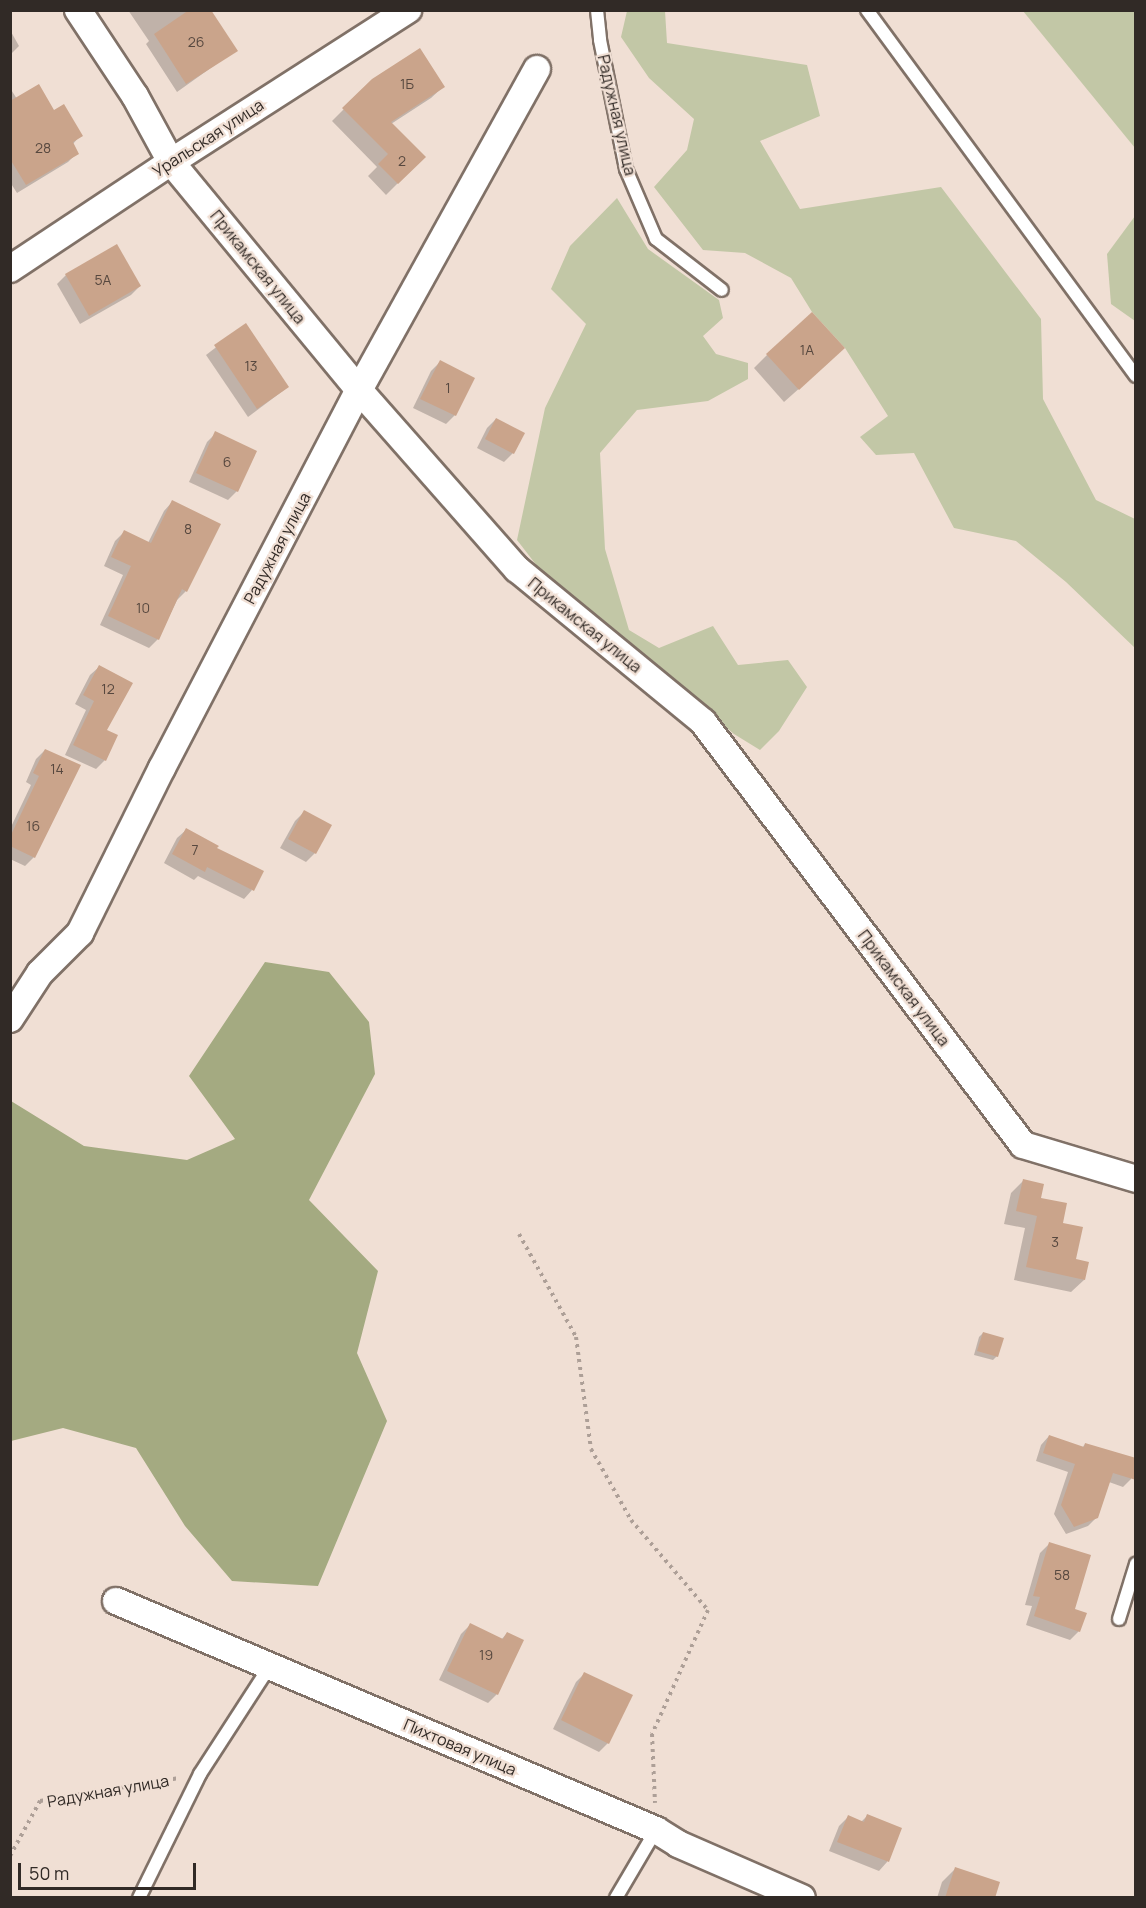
<!DOCTYPE html>
<html>
<head>
<meta charset="utf-8">
<style>
	body { margin:0 }
	#map { position:relative; width:1146px; height:1908px; overflow:hidden; background:#f0dfd4; font-family:Manrope,sans-serif }
	div>[style] { position:absolute }
	[style*='--x'] { left:calc(var(--x)*1px); top:calc(var(--y)*1px); width:calc(var(--w)*1px); rotate:calc(var(--a)*1deg) }
	.green>* { inset:0; background:#c2c7a6 }
	.forest>* { inset:0; background:#a4aa81 }
	.shadow>* { inset:0; background:#0003 }
	.building>* { inset:0; background:#caa48b }
	.path>* { height:4px; margin-top:-2px; transform-origin:0; background:repeating-linear-gradient(90deg,#ad9f97 0 3px,transparent 0 7.5px) }
	.roads { filter:drop-shadow(2px 0 #807167) drop-shadow(-2px 0 #807167) drop-shadow(0 2px #807167) drop-shadow(0 -2px #807167) }
	.lane>* { height:12px; margin:-6px; padding:0 6px; transform-origin:6px; border-radius:6px; background:#fff }
	.street>* { height:26px; margin:-13px; padding:0 13px; transform-origin:13px; border-radius:13px; background:#fff }
	span { translate:-50% -50%; white-space:nowrap; text-align:center; line-height:1.15; -webkit-text-stroke:4.5px #f0dfd4; paint-order:stroke }
	.number-label { font-size:14px; color:#57483f }
	.number-label span { -webkit-text-stroke-width:0 }
	.street-label { font-size:16px; color:#312a26 }
	.frame { position:absolute; inset:0; border:12px solid #312a26; pointer-events:none }
	.scale { position:absolute; left:18px; top:1863px; width:178px; height:27px; box-sizing:border-box; border:3px solid #312a26; border-top:0; padding-left:8px; font-size:18px; line-height:21px; white-space:nowrap; color:#312a26; -webkit-text-stroke:4px #f0dfd4; paint-order:stroke }
</style>
</head>
<body>
<div id="map">
	<div class="green">
		<div style="clip-path:polygon(627px 11px,665px 11px,667px 43px,807px 65px,820px 116px,760px 141px,800px 209px,941px 187px,1041px 319px,1043px 399px,1096px 500px,1135px 519px,1135px 648px,1066px 582px,1016px 541px,954px 528px,914px 453px,876px 455px,860px 437px,888px 416px,845px 348px,812px 312px,791px 278px,745px 253px,703px 250px,654px 187px,687px 150px,694px 119px,649px 78px,621px 37px)"></div>
		<div style="clip-path:polygon(1023px 11px,1135px 11px,1135px 148px)"></div>
		<div style="clip-path:polygon(617px 198px,648px 249px,719px 300px,723px 318px,703px 336px,716px 354px,748px 363px,748px 379px,708px 401px,637px 410px,600px 453px,605px 549px,629px 630px,659px 648px,713px 626px,738px 665px,788px 660px,807px 687px,779px 731px,760px 750px,734px 734px,551px 584px,517px 540px,545px 408px,586px 324px,551px 289px,570px 246px)"></div>
		<div style="clip-path:polygon(1135px 216px,1135px 321px,1111px 304px,1107px 254px)"></div>
	</div>
	<div class="forest">
		<div style="clip-path:polygon(265px 962px,329px 972px,369px 1022px,375px 1074px,309px 1200px,378px 1271px,357px 1353px,387px 1421px,318px 1586px,232px 1581px,185px 1526px,136px 1448px,63px 1428px,11px 1441px,11px 1101px,84px 1146px,187px 1160px,235px 1139px,189px 1076px)"></div>
	</div>
	<div class="shadow">
		<div style="clip-path:polygon(128px 10px,210px 10px,236px 50px,177px 92px,146px 44px,149px 41px)"></div>
		<div style="clip-path:polygon(10px 30px,19px 46px,10px 55px)"></div>
		<div style="clip-path:polygon(373px 80px,443px 87px,431px 98px,391px 124px,424px 157px,386px 195px,368px 176px,377px 167px,332px 121px)"></div>
		<div style="clip-path:polygon(10px 88px,17px 99px,54px 112px,81px 135px,72px 145px,77px 153px,68px 162px,17px 193px,10px 182px)"></div>
		<div style="clip-path:polygon(66px 275px,140px 286px,131px 295px,80px 324px,57px 284px)"></div>
		<div style="clip-path:polygon(245px 325px,288px 387px,248px 417px,206px 355px)"></div>
		<div style="clip-path:polygon(767px 355px,829px 362px,784px 402px,754px 368px)"></div>
		<div style="clip-path:polygon(440px 362px,473px 378px,455px 415px,446px 424px,413px 408px,431px 371px)"></div>
		<div style="clip-path:polygon(496px 419px,513px 453px,504px 462px,477px 448px,487px 428px)"></div>
		<div style="clip-path:polygon(216px 433px,237px 491px,228px 500px,189px 482px,207px 442px)"></div>
		<div style="clip-path:polygon(172px 502px,186px 591px,177px 600px,158px 639px,149px 648px,100px 625px,123px 575px,104px 566px,115px 541px,124px 532px,148px 543px,164px 511px)"></div>
		<div style="clip-path:polygon(99px 667px,105px 760px,96px 769px,65px 755px,86px 710px,75px 704px,90px 675px)"></div>
		<div style="clip-path:polygon(45px 750px,34px 857px,25px 866px,10px 859px,10px 829px,31px 785px,26px 782px,36px 759px)"></div>
		<div style="clip-path:polygon(304px 812px,315px 853px,306px 862px,280px 848px,295px 821px)"></div>
		<div style="clip-path:polygon(186px 830px,215px 849px,252px 890px,244px 899px,198px 876px,194px 880px,164px 863px,177px 838px)"></div>
		<div style="clip-path:polygon(1023px 1181px,1061px 1224px,1084px 1280px,1071px 1292px,1014px 1280px,1025px 1228px,1004px 1224px,1011px 1193px)"></div>
		<div style="clip-path:polygon(983px 1333px,997px 1356px,993px 1360px,974px 1355px,979px 1337px)"></div>
		<div style="clip-path:polygon(1049px 1436px,1082px 1448px,1085px 1444px,1136px 1465px,1131px 1479px,1123px 1487px,1109px 1482px,1097px 1517px,1088px 1526px,1066px 1534px,1054px 1514px,1068px 1472px,1036px 1461px,1041px 1445px)"></div>
		<div style="clip-path:polygon(1049px 1544px,1079px 1631px,1070px 1640px,1026px 1625px,1032px 1606px,1025px 1605px,1040px 1553px)"></div>
		<div style="clip-path:polygon(470px 1625px,501px 1640px,507px 1633px,497px 1694px,488px 1703px,439px 1680px,461px 1634px)"></div>
		<div style="clip-path:polygon(585px 1673px,608px 1743px,599px 1752px,553px 1729px,576px 1682px)"></div>
		<div style="clip-path:polygon(868px 1815px,900px 1829px,887px 1862px,879px 1871px,829px 1851px,839px 1826px,848px 1817px,861px 1822px)"></div>
		<div style="clip-path:polygon(955px 1869px,994px 1898px,937px 1898px,942px 1882px)"></div>
	</div>
	<div class="building">
		<div style="clip-path:polygon(189px 10px,211px 10px,238px 51px,186px 84px,154px 34px)"></div>
		<div style="clip-path:polygon(420px 48px,445px 87px,391px 122px,426px 157px,398px 184px,378px 164px,388px 154px,342px 108px,372px 79px)"></div>
		<div style="clip-path:polygon(39px 84px,54px 110px,64px 104px,83px 136px,73px 142px,79px 154px,26px 185px,10px 159px,10px 101px)"></div>
		<div style="clip-path:polygon(117px 244px,141px 286px,89px 316px,65px 274px)"></div>
		<div style="clip-path:polygon(812px 312px,845px 348px,799px 390px,766px 354px)"></div>
		<div style="clip-path:polygon(246px 323px,289px 387px,257px 409px,214px 345px)"></div>
		<div style="clip-path:polygon(440px 360px,475px 378px,456px 416px,420px 399px)"></div>
		<div style="clip-path:polygon(496px 418px,525px 433px,514px 454px,485px 439px)"></div>
		<div style="clip-path:polygon(215px 431px,257px 451px,238px 492px,196px 473px)"></div>
		<div style="clip-path:polygon(172px 500px,221px 524px,187px 592px,182px 589px,159px 640px,108px 616px,131px 566px,111px 557px,124px 530px,151px 543px)"></div>
		<div style="clip-path:polygon(99px 665px,133px 683px,107px 730px,118px 735px,106px 761px,73px 745px,94px 701px,83px 695px)"></div>
		<div style="clip-path:polygon(45px 749px,81px 765px,35px 858px,10px 846px,10px 837px,39px 776px,33px 773px)"></div>
		<div style="clip-path:polygon(304px 810px,332px 825px,316px 854px,288px 839px)"></div>
		<div style="clip-path:polygon(186px 828px,219px 846px,217px 848px,264px 871px,254px 891px,207px 867px,205px 872px,172px 854px)"></div>
		<div style="clip-path:polygon(1023px 1179px,1044px 1184px,1041px 1198px,1067px 1203px,1063px 1223px,1083px 1227px,1076px 1259px,1089px 1262px,1085px 1280px,1026px 1267px,1037px 1216px,1016px 1211px)"></div>
		<div style="clip-path:polygon(983px 1332px,1004px 1338px,998px 1357px,977px 1351px)"></div>
		<div style="clip-path:polygon(1049px 1435px,1084px 1447px,1085px 1443px,1136px 1458px,1136px 1480px,1113px 1473px,1098px 1518px,1074px 1527px,1061px 1505px,1075px 1464px,1043px 1453px)"></div>
		<div style="clip-path:polygon(1049px 1542px,1091px 1555px,1075px 1609px,1087px 1613px,1080px 1632px,1034px 1616px,1040px 1597px,1033px 1596px)"></div>
		<div style="clip-path:polygon(470px 1623px,503px 1639px,507px 1632px,524px 1640px,498px 1695px,447px 1671px)"></div>
		<div style="clip-path:polygon(584px 1672px,633px 1695px,609px 1744px,561px 1720px)"></div>
		<div style="clip-path:polygon(867px 1814px,902px 1828px,889px 1862px,837px 1842px,848px 1815px,864px 1822px)"></div>
		<div style="clip-path:polygon(955px 1867px,1000px 1882px,995px 1898px,945px 1898px)"></div>
	</div>
	<div class="path">
		<div style="--x:519;--y:1234;--w:118;--a:61"></div>
		<div style="--x:576;--y:1337;--w:113;--a:82.4"></div>
		<div style="--x:591;--y:1449;--w:81;--a:60.6"></div>
		<div style="--x:631;--y:1520;--w:118;--a:49.5"></div>
		<div style="--x:708;--y:1610;--w:136;--a:114.3"></div>
		<div style="--x:652;--y:1734;--w:69;--a:87.5"></div>
		<div style="--x:10;--y:1856;--w:63;--a:-61.4"></div>
		<div style="--x:40;--y:1801;--w:141;--a:-9.4"></div>
	</div>
	<div class="roads">
		<div class="lane">
			<div style="--x:597;--y:10;--w:30;--a:84"></div>
			<div style="--x:600;--y:40;--w:132;--a:78.6"></div>
			<div style="--x:626;--y:169;--w:76;--a:66.8"></div>
			<div style="--x:656;--y:239;--w:83;--a:37.7"></div>
			<div style="--x:867;--y:10;--w:454;--a:53.7"></div>
			<div style="--x:1119;--y:1619;--w:58;--a:-72.8"></div>
			<div style="--x:139;--y:1898;--w:138;--a:-63.8"></div>
			<div style="--x:200;--y:1774;--w:129;--a:-57.1"></div>
			<div style="--x:616;--y:1898;--w:79;--a:-59.5"></div>
		</div>
		<div class="street">
			<div style="--x:78;--y:10;--w:103;--a:56.5"></div>
			<div style="--x:135;--y:96;--w:75;--a:61.4"></div>
			<div style="--x:171;--y:162;--w:296;--a:50.5"></div>
			<div style="--x:359;--y:390;--w:239;--a:48.6"></div>
			<div style="--x:517;--y:569;--w:241;--a:39.4"></div>
			<div style="--x:703;--y:722;--w:530;--a:52.89"></div>
			<div style="--x:1023;--y:1145;--w:118;--a:16.7"></div>
			<div style="--x:10;--y:269;--w:193;--a:-33.6"></div>
			<div style="--x:171;--y:162;--w:282;--a:-32.7"></div>
			<div style="--x:10;--y:1019;--w:55;--a:-56.9"></div>
			<div style="--x:40;--y:973;--w:57;--a:-45"></div>
			<div style="--x:80;--y:933;--w:184;--a:-63.6"></div>
			<div style="--x:162;--y:768;--w:426;--a:-62.5"></div>
			<div style="--x:359;--y:390;--w:367;--a:-61"></div>
			<div style="--x:116;--y:1601;--w:587;--a:22.98"></div>
			<div style="--x:656;--y:1830;--w:26;--a:32"></div>
			<div style="--x:678;--y:1844;--w:135;--a:23.5"></div>
		</div>
	</div>
	<div class="number-label">
		<span style="left:196px;top:42px">26</span>
		<span style="left:407px;top:84px">1Б</span>
		<span style="left:43px;top:148px">28</span>
		<span style="left:402px;top:161px">2</span>
		<span style="left:103px;top:280px">5А</span>
		<span style="left:807px;top:350px">1А</span>
		<span style="left:251px;top:366px">13</span>
		<span style="left:448px;top:388px">1</span>
		<span style="left:227px;top:462px">6</span>
		<span style="left:188px;top:529px">8</span>
		<span style="left:143px;top:608px">10</span>
		<span style="left:108px;top:689px">12</span>
		<span style="left:57px;top:769px">14</span>
		<span style="left:33px;top:826px">16</span>
		<span style="left:195px;top:850px">7</span>
		<span style="left:1055px;top:1242px">3</span>
		<span style="left:1062px;top:1575px">58</span>
		<span style="left:486px;top:1655px">19</span>
	</div>
	<div class="street-label">
		<span style="left:617px;top:115px;rotate:77deg">Радужная улица</span>
		<span style="left:208px;top:138px;rotate:-33deg">Уральская улица</span>
		<span style="left:258px;top:267px;rotate:51deg">Прикамская улица</span>
		<span style="left:277px;top:548px;rotate:-62deg">Радужная улица</span>
		<span style="left:585px;top:625px;rotate:39deg">Прикамская улица</span>
		<span style="left:904px;top:988px;rotate:53deg">Прикамская улица</span>
		<span style="left:460px;top:1747px;rotate:23deg">Пихтовая улица</span>
		<span style="left:108px;top:1791px;rotate:-10deg">Радужная улица</span>
	</div>
	<div class="frame"></div>
	<div class="scale">50 m</div>
</div>
</body>
</html>
